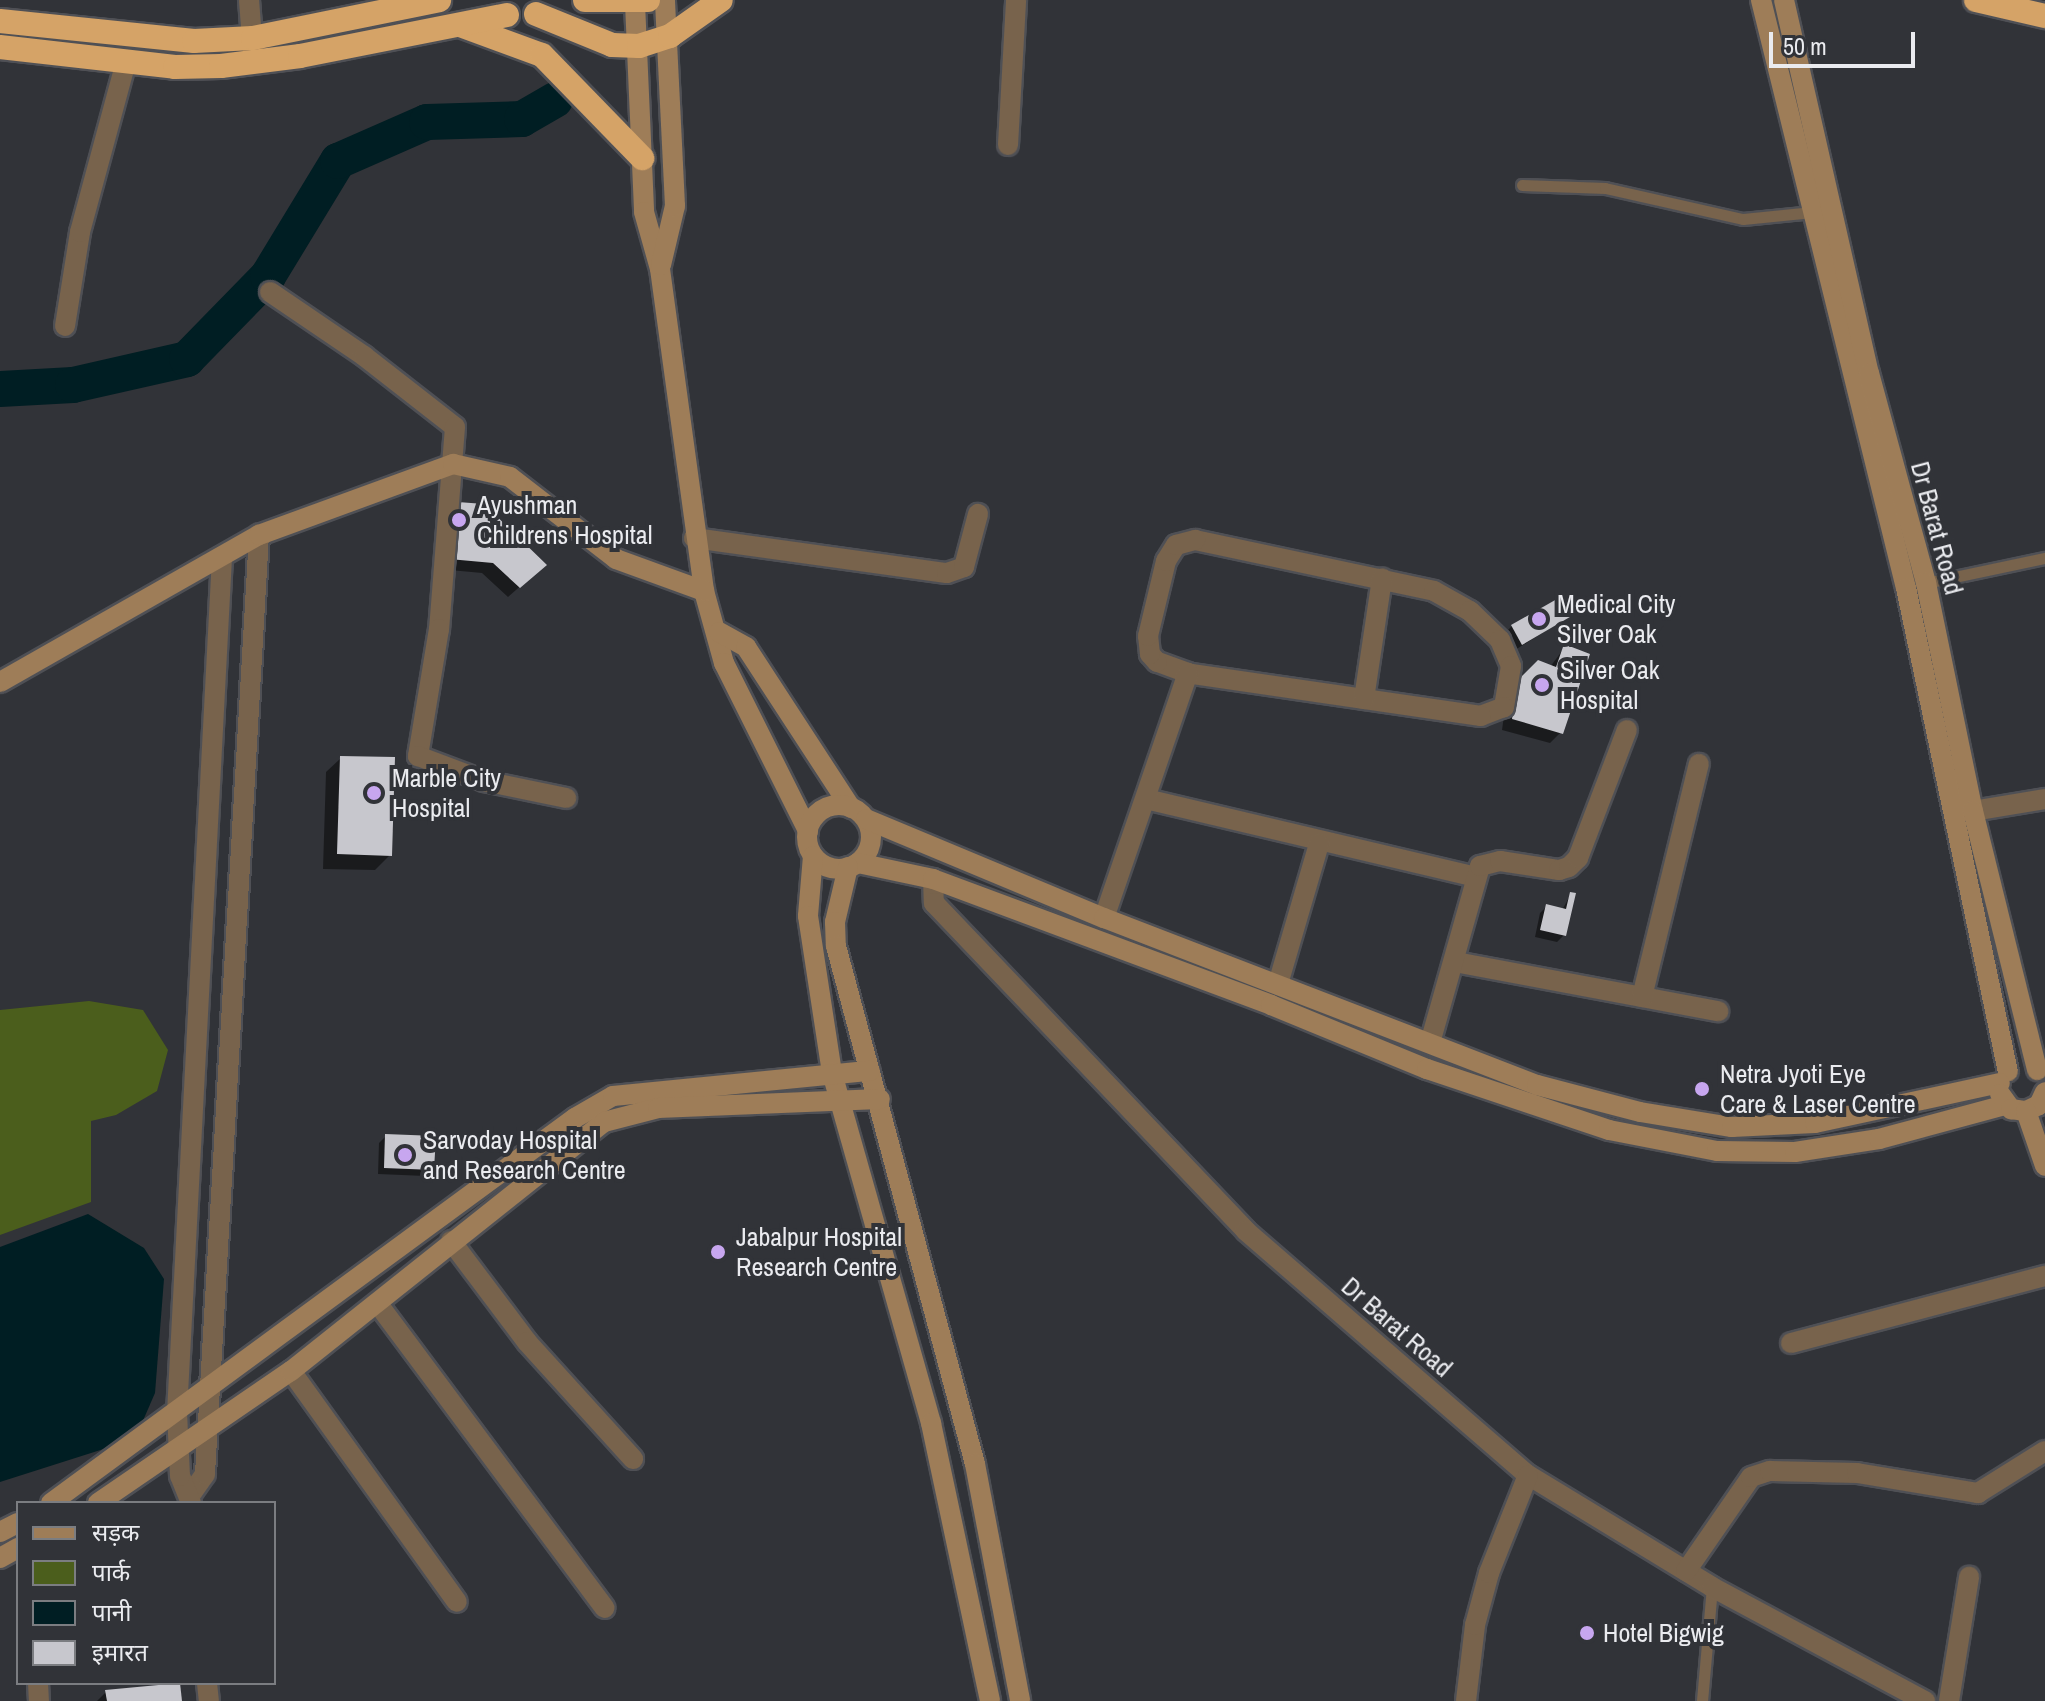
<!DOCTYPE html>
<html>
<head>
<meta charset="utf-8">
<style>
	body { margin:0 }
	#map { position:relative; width:2045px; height:1701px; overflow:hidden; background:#313338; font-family:"Archivo Narrow","Noto Sans Devanagari",sans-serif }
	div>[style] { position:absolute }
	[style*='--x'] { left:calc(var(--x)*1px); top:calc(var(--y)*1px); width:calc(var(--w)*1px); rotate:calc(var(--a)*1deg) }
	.green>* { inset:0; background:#4b5e1c }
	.water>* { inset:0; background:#001e23 }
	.shadow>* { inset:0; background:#0007 }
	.river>* { height:36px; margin:-18px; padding:0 18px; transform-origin:18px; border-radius:18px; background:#001e23 }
	.building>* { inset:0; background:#c7c7cd }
	.roads { filter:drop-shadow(2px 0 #4f5055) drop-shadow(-2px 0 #4f5055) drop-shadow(0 2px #4f5055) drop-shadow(0 -2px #4f5055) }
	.lane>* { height:11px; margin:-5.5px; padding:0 5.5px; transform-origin:5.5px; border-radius:5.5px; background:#78634c }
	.street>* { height:20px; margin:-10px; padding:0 10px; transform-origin:10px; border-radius:10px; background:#78634c }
	.secondary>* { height:20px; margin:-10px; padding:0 10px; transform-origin:10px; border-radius:10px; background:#9e7d58 }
	.secondary>.ring { margin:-10px; padding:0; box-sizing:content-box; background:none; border:20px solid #9e7d58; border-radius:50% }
	.highway>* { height:24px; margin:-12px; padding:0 12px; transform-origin:12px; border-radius:12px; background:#d5a367 }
	.dots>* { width:22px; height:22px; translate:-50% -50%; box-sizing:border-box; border:4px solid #313338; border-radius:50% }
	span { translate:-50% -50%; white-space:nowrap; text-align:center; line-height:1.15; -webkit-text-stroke:8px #313338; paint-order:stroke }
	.poi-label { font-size:26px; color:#eaebef }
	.left { translate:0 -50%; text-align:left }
	.street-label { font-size:26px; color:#eaebef }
	.legend { position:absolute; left:16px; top:1501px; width:260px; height:184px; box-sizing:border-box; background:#313338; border:2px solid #7b7d81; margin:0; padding:10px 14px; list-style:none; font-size:24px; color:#eaebef }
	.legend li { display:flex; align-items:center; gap:16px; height:40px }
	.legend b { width:40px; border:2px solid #7b7d81 }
	.scale { position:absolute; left:1769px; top:32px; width:146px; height:36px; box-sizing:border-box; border:4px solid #eaebef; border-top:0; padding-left:10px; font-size:24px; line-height:28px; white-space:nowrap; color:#eaebef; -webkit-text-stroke:6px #313338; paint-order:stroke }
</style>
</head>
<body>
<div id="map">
	<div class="green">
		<div style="clip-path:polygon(89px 1001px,143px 1010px,168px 1050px,157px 1091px,116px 1115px,91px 1121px,91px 1202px,0 1235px,0 1010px)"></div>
	</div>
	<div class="water">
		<div style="clip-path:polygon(88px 1214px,144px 1248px,164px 1279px,155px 1393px,135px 1439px,0 1482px,0 1247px)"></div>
	</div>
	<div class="shadow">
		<div style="clip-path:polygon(459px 504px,533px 575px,508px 597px,482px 573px,439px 569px)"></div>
		<div style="clip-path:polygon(1573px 614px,1515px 650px,1505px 633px,1512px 626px)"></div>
		<div style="clip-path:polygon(1565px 647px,1561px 732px,1550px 743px,1502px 730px,1507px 694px,1550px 667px)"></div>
		<div style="clip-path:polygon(341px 758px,390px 855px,375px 870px,323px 869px,326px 772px)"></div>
		<div style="clip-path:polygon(1571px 894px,1564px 935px,1557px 942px,1535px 937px,1540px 913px,1547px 906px,1562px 910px)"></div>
		<div style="clip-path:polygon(386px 1136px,432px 1169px,425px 1176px,378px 1174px,379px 1143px)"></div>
		<div style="clip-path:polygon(106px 1692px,180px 1701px,97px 1701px)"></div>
	</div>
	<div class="river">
		<div style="--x:0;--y:389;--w:73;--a:-3.1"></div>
		<div style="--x:73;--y:385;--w:117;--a:-12.8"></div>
		<div style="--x:187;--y:359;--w:116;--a:-45.7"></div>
		<div style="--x:268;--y:276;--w:135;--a:-58.7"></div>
		<div style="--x:338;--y:161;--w:97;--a:-23.7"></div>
		<div style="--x:427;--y:122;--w:95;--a:-1.8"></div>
		<div style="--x:522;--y:119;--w:38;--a:-30"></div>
	</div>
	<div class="building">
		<div style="clip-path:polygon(458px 502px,484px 504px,547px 565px,520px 588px,493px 563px,449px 559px)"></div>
		<div style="clip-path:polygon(1564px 595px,1575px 614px,1522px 645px,1511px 625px)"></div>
		<div style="clip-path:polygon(1564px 644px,1590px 654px,1563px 734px,1512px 719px,1517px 681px,1538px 660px,1556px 667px)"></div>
		<div style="clip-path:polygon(340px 756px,395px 757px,392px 856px,337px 854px)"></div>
		<div style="clip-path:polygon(1570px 892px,1576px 893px,1566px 936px,1540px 930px,1546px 904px,1566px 909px)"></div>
		<div style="clip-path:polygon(385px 1134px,436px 1136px,434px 1170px,384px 1168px)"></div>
		<div style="clip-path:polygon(180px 1683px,182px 1701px,107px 1701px,105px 1690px)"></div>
	</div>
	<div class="roads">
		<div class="lane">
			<div style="--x:1522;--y:185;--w:83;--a:2.1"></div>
			<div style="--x:1605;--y:188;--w:141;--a:12.7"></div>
			<div style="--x:1743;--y:219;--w:70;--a:-5.7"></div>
			<div style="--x:1926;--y:583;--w:122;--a:-11.9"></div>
			<div style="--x:1702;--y:1701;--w:114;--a:-85"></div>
		</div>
		<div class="street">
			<div style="--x:249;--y:0;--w:52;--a:85.6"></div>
			<div style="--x:1008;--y:145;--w:145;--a:-86.8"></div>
			<div style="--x:270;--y:292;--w:114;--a:34.2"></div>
			<div style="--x:364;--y:356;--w:115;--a:38"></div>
			<div style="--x:455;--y:427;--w:203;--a:94.5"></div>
			<div style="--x:439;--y:629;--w:129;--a:99.4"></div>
			<div style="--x:418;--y:756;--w:71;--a:20.7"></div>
			<div style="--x:484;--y:781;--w:84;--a:11.7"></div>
			<div style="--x:65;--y:326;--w:95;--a:-80.9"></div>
			<div style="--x:80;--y:232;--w:176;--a:-74.9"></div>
			<div style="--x:694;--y:538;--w:255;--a:7.9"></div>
			<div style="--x:947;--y:573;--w:18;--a:-19"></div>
			<div style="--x:964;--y:567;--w:55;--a:-75.2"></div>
			<div style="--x:1195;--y:540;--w:244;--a:12"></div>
			<div style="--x:1434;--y:591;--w:41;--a:29.1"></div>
			<div style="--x:1470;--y:611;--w:42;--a:44"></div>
			<div style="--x:1500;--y:640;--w:28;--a:67"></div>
			<div style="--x:1511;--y:666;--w:42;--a:99.7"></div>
			<div style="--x:1504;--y:707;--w:25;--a:159"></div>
			<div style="--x:1481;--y:716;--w:296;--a:-171.7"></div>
			<div style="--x:1188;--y:673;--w:33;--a:-160"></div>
			<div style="--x:1157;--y:662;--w:11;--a:-131"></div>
			<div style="--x:1150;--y:654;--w:18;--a:-96"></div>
			<div style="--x:1148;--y:636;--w:77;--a:-76.5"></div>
			<div style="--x:1166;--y:561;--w:19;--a:-58"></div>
			<div style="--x:1176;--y:545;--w:20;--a:-15"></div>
			<div style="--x:1364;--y:699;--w:122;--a:-81.5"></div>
			<div style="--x:1146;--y:799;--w:338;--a:13.3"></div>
			<div style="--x:1973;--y:811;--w:73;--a:-9.5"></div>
			<div style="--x:933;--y:879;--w:24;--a:88"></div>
			<div style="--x:934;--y:903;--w:453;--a:46.4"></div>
			<div style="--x:1246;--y:1231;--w:373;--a:40.9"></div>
			<div style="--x:1528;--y:1475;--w:215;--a:31.3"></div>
			<div style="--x:1712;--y:1587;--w:242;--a:28.2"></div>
			<div style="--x:1104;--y:918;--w:259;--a:-71.1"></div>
			<div style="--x:1455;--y:962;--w:268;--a:10.6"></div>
			<div style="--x:1278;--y:984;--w:146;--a:-73.7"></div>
			<div style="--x:1642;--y:997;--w:240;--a:-76.3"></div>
			<div style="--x:1430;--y:1043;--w:184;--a:-74.2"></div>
			<div style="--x:1480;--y:866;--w:21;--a:-14"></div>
			<div style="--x:1500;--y:861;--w:60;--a:8.7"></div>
			<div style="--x:1559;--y:870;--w:10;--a:-17"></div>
			<div style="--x:1569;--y:867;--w:13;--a:-45"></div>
			<div style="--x:1578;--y:858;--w:137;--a:-69.1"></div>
			<div style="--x:451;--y:1241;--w:126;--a:53"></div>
			<div style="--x:527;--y:1342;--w:158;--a:47.8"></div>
			<div style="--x:378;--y:1304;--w:379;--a:53.3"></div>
			<div style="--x:1791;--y:1343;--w:263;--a:-14.8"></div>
			<div style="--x:291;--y:1371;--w:284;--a:54.3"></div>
			<div style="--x:191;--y:1494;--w:24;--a:-55"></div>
			<div style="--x:205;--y:1474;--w:941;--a:-86.71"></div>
			<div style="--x:191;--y:1503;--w:29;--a:-112"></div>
			<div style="--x:180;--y:1476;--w:63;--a:-92.7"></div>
			<div style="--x:177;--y:1413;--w:858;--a:-86.99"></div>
			<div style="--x:1686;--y:1571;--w:114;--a:-55.3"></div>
			<div style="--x:1751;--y:1477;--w:20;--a:-18"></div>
			<div style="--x:1770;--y:1471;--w:87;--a:1.3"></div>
			<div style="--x:1857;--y:1473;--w:123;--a:9.4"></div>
			<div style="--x:1978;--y:1493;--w:79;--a:-32.1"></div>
			<div style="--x:38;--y:1683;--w:18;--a:87"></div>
			<div style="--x:207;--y:1683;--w:18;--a:84"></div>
			<div style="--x:1466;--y:1701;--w:77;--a:-83.2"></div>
			<div style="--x:1475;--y:1625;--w:54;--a:-74.9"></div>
			<div style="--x:1489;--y:1573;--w:105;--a:-68.3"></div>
			<div style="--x:1949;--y:1701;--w:126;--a:-80.8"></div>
		</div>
		<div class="secondary">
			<div style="--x:1761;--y:0;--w:606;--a:76.15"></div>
			<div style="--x:1906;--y:588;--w:494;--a:78.1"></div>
			<div style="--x:1784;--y:0;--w:383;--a:77.2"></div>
			<div style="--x:1869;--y:373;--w:218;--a:74.8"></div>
			<div style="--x:1926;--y:583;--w:233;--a:78.4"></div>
			<div style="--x:1973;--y:811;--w:267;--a:76.1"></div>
			<div style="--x:635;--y:3;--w:209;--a:87.5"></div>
			<div style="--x:644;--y:212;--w:59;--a:74.3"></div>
			<div style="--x:660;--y:269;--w:325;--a:82.2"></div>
			<div style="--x:704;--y:591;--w:75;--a:74.5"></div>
			<div style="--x:724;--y:663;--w:188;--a:63.4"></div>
			<div style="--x:661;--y:265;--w:61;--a:-76.7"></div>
			<div style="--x:675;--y:206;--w:206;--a:-92.8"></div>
			<div style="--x:719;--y:632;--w:31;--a:29"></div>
			<div style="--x:746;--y:647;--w:192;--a:56.9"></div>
			<div style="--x:0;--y:682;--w:298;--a:-29.6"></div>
			<div style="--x:259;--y:535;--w:207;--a:-20.1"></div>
			<div style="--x:453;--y:464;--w:58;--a:12.8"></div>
			<div style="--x:510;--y:477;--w:134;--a:37.7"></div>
			<div style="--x:616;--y:559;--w:94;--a:20"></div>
			<div class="ring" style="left:807px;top:805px;width:44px;height:44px"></div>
			<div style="--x:866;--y:819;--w:258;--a:22.6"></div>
			<div style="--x:1104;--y:918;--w:464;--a:21.1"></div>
			<div style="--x:1537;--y:1085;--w:106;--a:14.7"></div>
			<div style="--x:1640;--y:1112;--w:93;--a:9.3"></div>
			<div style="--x:1732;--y:1127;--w:83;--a:-2.8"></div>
			<div style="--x:1815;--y:1123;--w:189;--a:-12.2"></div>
			<div style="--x:813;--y:856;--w:60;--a:94.8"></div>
			<div style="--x:808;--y:916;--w:159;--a:81.3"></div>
			<div style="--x:832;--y:1073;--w:364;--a:74.2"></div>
			<div style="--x:931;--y:1423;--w:284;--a:78"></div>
			<div style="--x:858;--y:863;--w:77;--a:12"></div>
			<div style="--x:933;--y:879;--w:361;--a:20.4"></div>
			<div style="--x:1271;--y:1005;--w:169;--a:22.3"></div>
			<div style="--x:1427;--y:1069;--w:192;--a:18.5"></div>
			<div style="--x:1609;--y:1130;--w:110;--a:11"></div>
			<div style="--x:1717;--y:1151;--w:78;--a:0.7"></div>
			<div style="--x:1795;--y:1152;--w:85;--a:-8.8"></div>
			<div style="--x:1879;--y:1139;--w:131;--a:-15.1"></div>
			<div style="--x:848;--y:867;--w:57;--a:103.3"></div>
			<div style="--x:835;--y:922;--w:24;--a:88"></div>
			<div style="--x:836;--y:946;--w:536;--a:74.98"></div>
			<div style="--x:975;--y:1464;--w:241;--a:79.2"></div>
			<div style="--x:2000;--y:1094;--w:19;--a:54"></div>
			<div style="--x:2011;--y:1109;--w:15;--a:8"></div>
			<div style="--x:2026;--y:1111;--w:14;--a:-25"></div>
			<div style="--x:2039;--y:1105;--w:14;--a:-65"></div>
			<div style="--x:2026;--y:1111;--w:58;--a:70.9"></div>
			<div style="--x:51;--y:1503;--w:650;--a:-36.31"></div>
			<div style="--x:575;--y:1118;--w:44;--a:-30.1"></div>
			<div style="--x:613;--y:1096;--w:258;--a:-5.6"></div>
			<div style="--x:98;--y:1503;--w:234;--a:-34.4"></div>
			<div style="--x:291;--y:1371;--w:400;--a:-38.5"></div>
			<div style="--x:604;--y:1122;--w:56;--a:-14.5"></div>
			<div style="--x:658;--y:1108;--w:222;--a:-2.3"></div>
			<div style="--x:0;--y:1532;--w:20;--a:-27"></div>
			<div style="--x:0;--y:1558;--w:21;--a:-29"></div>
		</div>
		<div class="highway">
			<div style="--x:585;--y:0;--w:63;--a:0"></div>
			<div style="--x:1976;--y:0;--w:71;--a:13.1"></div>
			<div style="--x:536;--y:14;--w:82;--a:22.2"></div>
			<div style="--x:612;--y:45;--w:27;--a:2"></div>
			<div style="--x:639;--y:46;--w:33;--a:-18"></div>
			<div style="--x:670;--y:36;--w:62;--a:-35.2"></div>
			<div style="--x:0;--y:21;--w:195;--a:5.9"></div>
			<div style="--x:194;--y:41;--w:59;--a:-2.9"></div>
			<div style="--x:253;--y:38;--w:190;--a:-11.5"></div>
			<div style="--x:460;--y:25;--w:87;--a:20.1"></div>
			<div style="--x:542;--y:55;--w:144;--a:45.8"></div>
			<div style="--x:0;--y:47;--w:176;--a:6.5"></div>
			<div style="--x:175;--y:67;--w:46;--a:-1.2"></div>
			<div style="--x:221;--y:66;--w:80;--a:-7.2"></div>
			<div style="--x:300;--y:56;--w:211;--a:-11.2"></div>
		</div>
	</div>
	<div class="dots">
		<div style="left:459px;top:520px;background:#c7a6ef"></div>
		<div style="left:1539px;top:619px;background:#c7a6ef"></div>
		<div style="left:1542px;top:685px;background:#c7a6ef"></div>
		<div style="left:374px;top:793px;background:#c7a6ef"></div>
		<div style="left:1702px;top:1089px;background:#c7a6ef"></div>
		<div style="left:405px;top:1155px;background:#c7a6ef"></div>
		<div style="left:718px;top:1252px;background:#c7a6ef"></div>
		<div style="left:1587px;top:1633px;background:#c7a6ef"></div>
	</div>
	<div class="poi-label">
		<span class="left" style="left:477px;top:520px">Ayushman<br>Childrens Hospital</span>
		<span class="left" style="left:1557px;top:619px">Medical City<br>Silver Oak</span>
		<span class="left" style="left:1560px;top:685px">Silver Oak<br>Hospital</span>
		<span class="left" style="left:392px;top:793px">Marble City<br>Hospital</span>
		<span class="left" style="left:1720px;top:1089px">Netra Jyoti Eye<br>Care &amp; Laser Centre</span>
		<span class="left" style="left:423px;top:1155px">Sarvoday Hospital<br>and Research Centre</span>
		<span class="left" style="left:736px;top:1252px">Jabalpur Hospital<br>Research Centre</span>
		<span class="left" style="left:1603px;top:1633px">Hotel Bigwig</span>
	</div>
	<div class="street-label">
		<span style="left:1937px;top:528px;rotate:75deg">Dr Barat Road</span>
		<span style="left:1397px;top:1327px;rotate:41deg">Dr Barat Road</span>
	</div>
	<ul class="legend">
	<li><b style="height:10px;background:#9e7d58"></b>सड़क</li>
	<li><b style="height:22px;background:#4b5e1c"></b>पार्क</li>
	<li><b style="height:22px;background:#001e23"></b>पानी</li>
	<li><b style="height:22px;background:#c7c7cd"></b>इमारत</li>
	</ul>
	<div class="scale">50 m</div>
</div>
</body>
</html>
